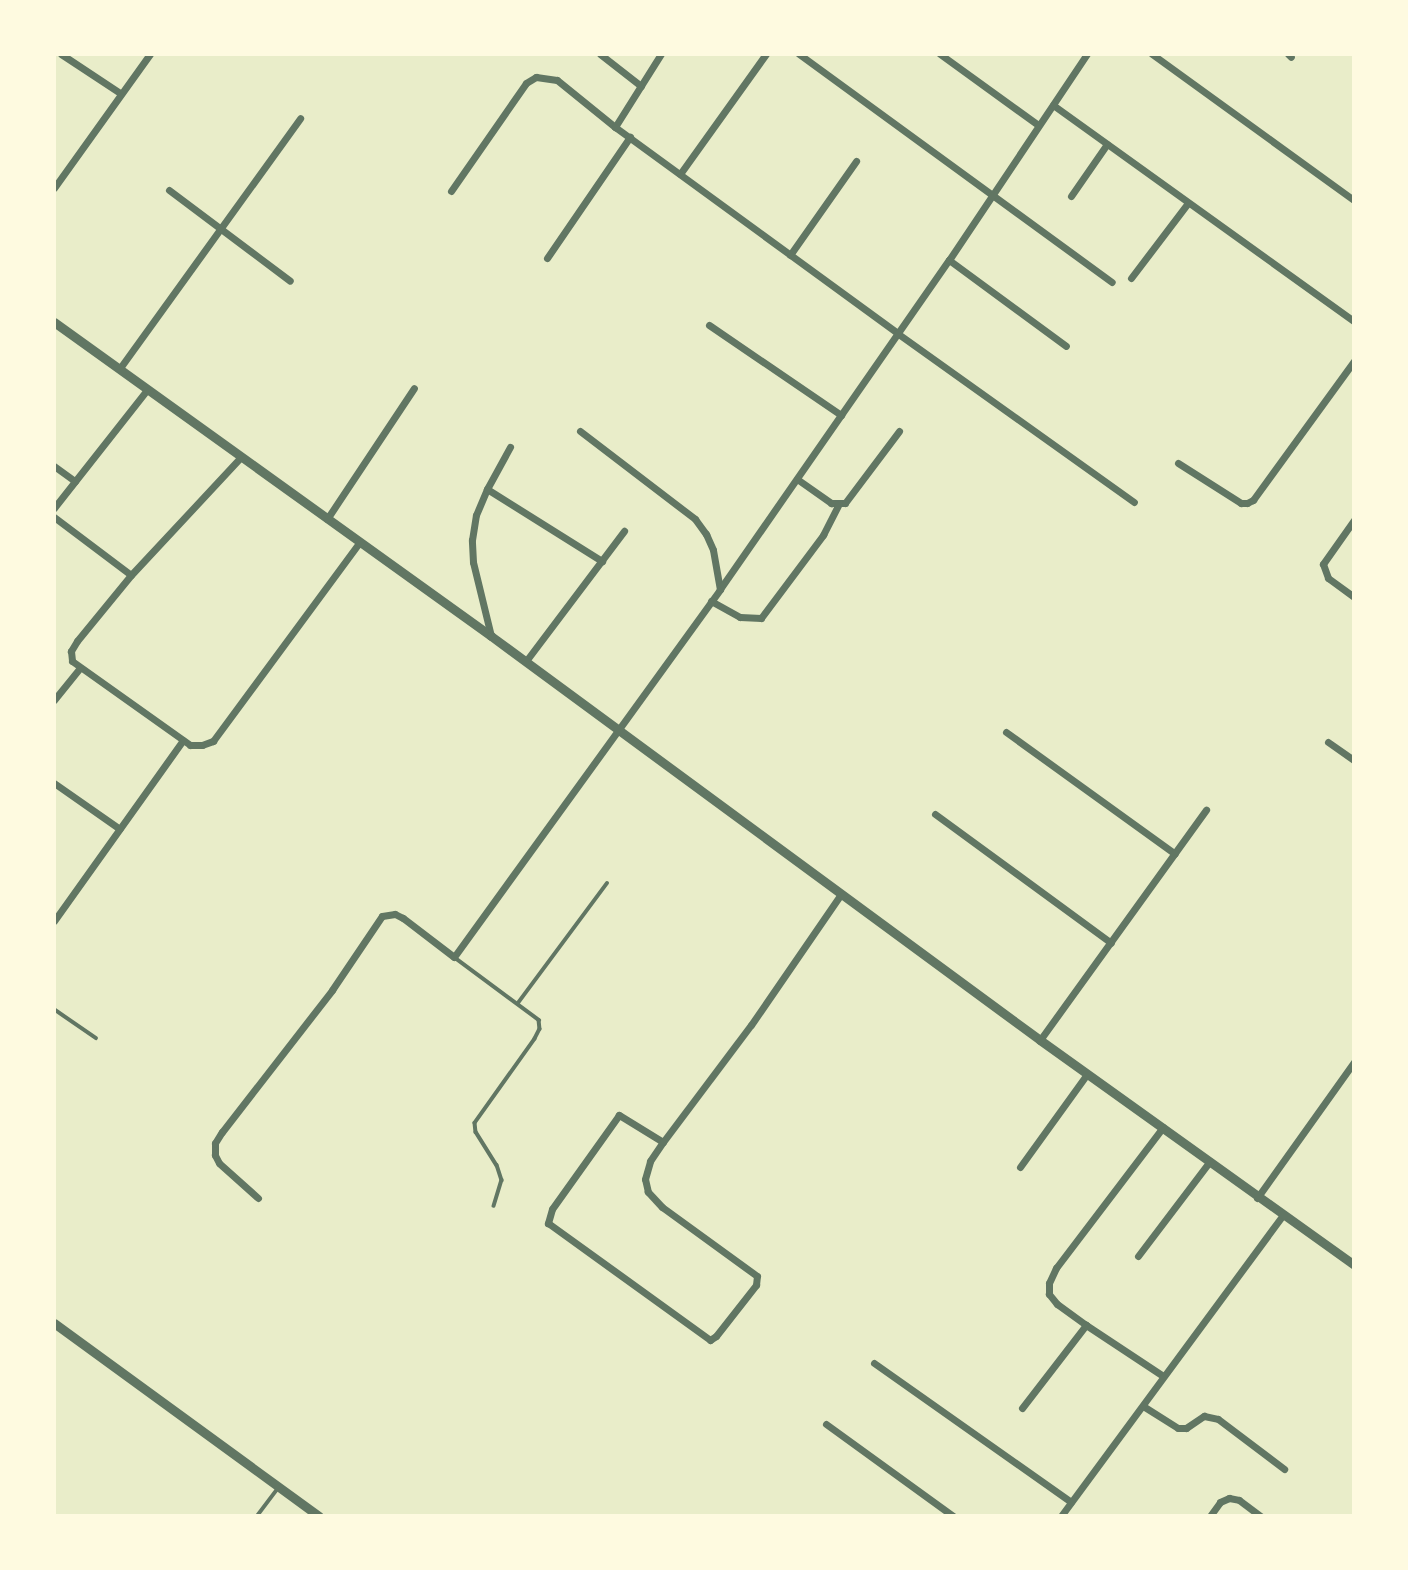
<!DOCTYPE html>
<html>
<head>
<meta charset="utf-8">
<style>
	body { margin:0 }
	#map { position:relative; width:1408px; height:1570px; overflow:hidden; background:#e9edc9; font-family:Quicksand,sans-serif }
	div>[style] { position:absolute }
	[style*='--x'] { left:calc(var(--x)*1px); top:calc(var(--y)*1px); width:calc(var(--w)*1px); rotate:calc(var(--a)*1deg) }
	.service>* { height:3.5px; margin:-1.75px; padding:0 1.75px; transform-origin:1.75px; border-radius:1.75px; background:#617663 }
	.minor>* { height:7px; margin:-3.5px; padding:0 3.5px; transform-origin:3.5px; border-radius:3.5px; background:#617663 }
	.tertiary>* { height:9px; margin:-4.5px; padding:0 4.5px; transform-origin:4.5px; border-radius:4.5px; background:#617663 }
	span { translate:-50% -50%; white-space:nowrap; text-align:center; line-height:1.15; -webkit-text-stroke:7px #fefae0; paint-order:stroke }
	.frame { position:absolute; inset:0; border:56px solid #fefae0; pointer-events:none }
</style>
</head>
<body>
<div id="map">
	<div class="service">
		<div style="--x:454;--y:957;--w:106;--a:36.5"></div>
		<div style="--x:539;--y:1020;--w:9;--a:84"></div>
		<div style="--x:540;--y:1029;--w:11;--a:117"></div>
		<div style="--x:535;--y:1039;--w:103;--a:125.5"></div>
		<div style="--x:475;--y:1123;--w:9;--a:84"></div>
		<div style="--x:476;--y:1132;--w:39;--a:58"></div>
		<div style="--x:497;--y:1165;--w:16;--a:72"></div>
		<div style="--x:502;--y:1180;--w:27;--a:107"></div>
		<div style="--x:518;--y:1003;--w:149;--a:-53.4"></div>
		<div style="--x:54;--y:1009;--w:51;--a:34.6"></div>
		<div style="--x:257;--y:1516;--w:34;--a:-53"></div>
	</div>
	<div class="minor">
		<div style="--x:61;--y:54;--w:71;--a:33.5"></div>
		<div style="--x:600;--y:54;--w:52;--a:38"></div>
		<div style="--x:799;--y:54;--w:387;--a:36.1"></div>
		<div style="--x:940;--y:54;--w:121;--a:35.9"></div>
		<div style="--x:1152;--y:54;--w:249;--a:35.9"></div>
		<div style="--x:1288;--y:54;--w:4;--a:45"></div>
		<div style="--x:1053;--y:105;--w:370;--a:35.7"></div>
		<div style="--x:615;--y:127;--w:86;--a:-57.8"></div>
		<div style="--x:680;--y:174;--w:148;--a:-54.4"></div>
		<div style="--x:54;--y:188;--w:165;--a:-54.4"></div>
		<div style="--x:169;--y:190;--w:151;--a:36.9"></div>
		<div style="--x:451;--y:191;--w:131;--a:-55.2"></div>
		<div style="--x:526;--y:83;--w:12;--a:-31"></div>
		<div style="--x:536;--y:77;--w:21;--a:8"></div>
		<div style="--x:557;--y:80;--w:75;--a:39"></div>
		<div style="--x:615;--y:127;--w:349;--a:36.1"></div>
		<div style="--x:897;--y:333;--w:291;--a:35.5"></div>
		<div style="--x:1071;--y:196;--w:63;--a:-55.3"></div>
		<div style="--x:790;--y:255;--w:115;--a:-54.9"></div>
		<div style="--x:547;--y:258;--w:147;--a:-55.6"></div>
		<div style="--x:949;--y:260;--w:145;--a:36.3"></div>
		<div style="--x:1131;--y:278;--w:94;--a:-52.8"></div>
		<div style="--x:709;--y:325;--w:160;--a:34.3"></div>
		<div style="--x:120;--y:368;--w:308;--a:-54.2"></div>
		<div style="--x:580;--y:431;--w:145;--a:37.4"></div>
		<div style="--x:695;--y:519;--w:19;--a:54"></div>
		<div style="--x:706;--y:534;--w:17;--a:66"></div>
		<div style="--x:713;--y:550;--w:40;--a:80"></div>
		<div style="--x:1178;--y:463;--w:75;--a:32.4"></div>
		<div style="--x:1241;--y:503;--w:6;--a:0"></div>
		<div style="--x:1247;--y:503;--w:7;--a:-27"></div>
		<div style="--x:1253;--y:500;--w:172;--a:-54"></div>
		<div style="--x:54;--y:466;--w:26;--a:36"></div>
		<div style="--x:797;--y:479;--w:42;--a:35.2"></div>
		<div style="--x:831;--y:503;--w:14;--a:0"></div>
		<div style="--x:845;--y:503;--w:90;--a:-53.1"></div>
		<div style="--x:487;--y:489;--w:136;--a:32.1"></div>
		<div style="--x:54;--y:508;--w:150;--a:-51.8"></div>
		<div style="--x:54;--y:517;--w:96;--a:37"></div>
		<div style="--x:131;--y:575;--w:85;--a:129.3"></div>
		<div style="--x:77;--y:641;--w:12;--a:121"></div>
		<div style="--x:71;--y:651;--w:10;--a:84"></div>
		<div style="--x:72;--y:661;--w:145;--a:35.4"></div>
		<div style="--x:190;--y:745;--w:12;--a:0"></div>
		<div style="--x:202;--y:745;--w:12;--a:-20"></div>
		<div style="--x:213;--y:741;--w:246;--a:-53.6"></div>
		<div style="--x:327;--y:519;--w:157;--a:-56.4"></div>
		<div style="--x:1354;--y:520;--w:54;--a:125.2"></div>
		<div style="--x:1323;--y:564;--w:15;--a:70"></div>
		<div style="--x:1328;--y:578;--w:32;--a:36"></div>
		<div style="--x:131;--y:575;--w:160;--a:-47"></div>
		<div style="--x:711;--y:601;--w:33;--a:29"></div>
		<div style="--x:740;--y:617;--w:21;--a:3"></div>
		<div style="--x:761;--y:618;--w:104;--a:-53.2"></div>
		<div style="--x:823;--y:535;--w:34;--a:-63"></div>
		<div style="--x:491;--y:636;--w:76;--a:-103.7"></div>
		<div style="--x:473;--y:562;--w:22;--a:-93"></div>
		<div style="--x:472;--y:540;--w:25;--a:-81"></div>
		<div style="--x:476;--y:515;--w:28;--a:-67"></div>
		<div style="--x:487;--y:489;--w:48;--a:-61.3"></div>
		<div style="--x:526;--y:661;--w:163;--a:-53"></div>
		<div style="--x:54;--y:700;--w:40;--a:-51"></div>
		<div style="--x:1006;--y:732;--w:208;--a:35.8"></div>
		<div style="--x:1328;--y:742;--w:32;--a:35"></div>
		<div style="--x:54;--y:783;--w:80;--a:34.9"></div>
		<div style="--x:935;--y:814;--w:218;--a:36.2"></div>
		<div style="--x:54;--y:921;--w:222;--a:-54.5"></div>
		<div style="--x:1040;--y:1040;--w:284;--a:-54.2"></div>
		<div style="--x:663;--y:1142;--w:52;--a:-148.5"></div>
		<div style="--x:619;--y:1115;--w:115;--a:125.5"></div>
		<div style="--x:552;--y:1209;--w:15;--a:106"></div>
		<div style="--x:548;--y:1223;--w:200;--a:35.8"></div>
		<div style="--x:710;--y:1340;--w:7;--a:-34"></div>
		<div style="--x:716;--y:1336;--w:65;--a:-51.9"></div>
		<div style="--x:756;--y:1285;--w:9;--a:-84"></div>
		<div style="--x:757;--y:1276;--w:117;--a:-144"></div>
		<div style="--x:662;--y:1207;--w:21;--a:-133"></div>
		<div style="--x:648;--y:1192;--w:13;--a:-103"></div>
		<div style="--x:645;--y:1179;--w:19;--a:-74"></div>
		<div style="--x:650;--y:1161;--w:23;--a:-56"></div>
		<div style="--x:663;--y:1142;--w:146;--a:-53.1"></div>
		<div style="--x:751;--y:1025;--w:159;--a:-55.5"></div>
		<div style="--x:1020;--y:1167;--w:115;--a:-54.2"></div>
		<div style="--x:258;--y:1198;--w:52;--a:-138.1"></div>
		<div style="--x:219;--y:1163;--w:9;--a:-117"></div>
		<div style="--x:215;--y:1155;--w:12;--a:-90"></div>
		<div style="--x:215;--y:1143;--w:13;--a:-58"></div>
		<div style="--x:222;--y:1132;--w:180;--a:-52.2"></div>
		<div style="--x:332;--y:990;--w:89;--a:-56"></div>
		<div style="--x:382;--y:916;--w:13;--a:-9"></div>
		<div style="--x:395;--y:914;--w:9;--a:27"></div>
		<div style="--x:403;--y:918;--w:64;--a:37.4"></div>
		<div style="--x:454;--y:957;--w:454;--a:-54.1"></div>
		<div style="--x:720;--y:589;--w:401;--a:-55.2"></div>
		<div style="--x:949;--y:260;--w:248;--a:-56.2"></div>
		<div style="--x:1257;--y:1198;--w:167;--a:-54.5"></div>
		<div style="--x:1138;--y:1256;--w:119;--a:-52.8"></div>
		<div style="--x:1086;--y:1325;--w:36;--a:-144"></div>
		<div style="--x:1057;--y:1304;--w:13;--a:-129"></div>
		<div style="--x:1049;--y:1294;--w:11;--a:-90"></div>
		<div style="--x:1049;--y:1283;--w:17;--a:-65"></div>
		<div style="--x:1056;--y:1268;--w:177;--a:-52.8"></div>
		<div style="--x:874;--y:1363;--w:241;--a:35.2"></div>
		<div style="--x:1143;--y:1406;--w:41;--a:32.2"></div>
		<div style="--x:1178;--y:1428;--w:8;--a:0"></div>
		<div style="--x:1186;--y:1428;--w:22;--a:-34"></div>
		<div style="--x:1204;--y:1416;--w:14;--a:12"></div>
		<div style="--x:1218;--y:1419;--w:83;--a:37.1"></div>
		<div style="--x:1022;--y:1408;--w:105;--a:-52.4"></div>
		<div style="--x:1086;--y:1325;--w:92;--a:33.5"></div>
		<div style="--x:826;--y:1424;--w:157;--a:35.9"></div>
		<div style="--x:1061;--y:1516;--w:374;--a:-53.6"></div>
		<div style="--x:1210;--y:1516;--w:17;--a:-54"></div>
		<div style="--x:1220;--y:1502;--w:10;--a:-24"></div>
		<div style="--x:1229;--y:1498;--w:10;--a:11"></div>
		<div style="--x:1239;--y:1500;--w:26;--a:37"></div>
	</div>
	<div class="tertiary">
		<div style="--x:54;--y:322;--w:538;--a:35.7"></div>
		<div style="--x:491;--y:636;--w:682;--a:36.35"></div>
		<div style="--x:1040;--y:1040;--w:386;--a:35.6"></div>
		<div style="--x:54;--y:1323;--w:328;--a:36.1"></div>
	</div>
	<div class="frame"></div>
</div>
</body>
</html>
